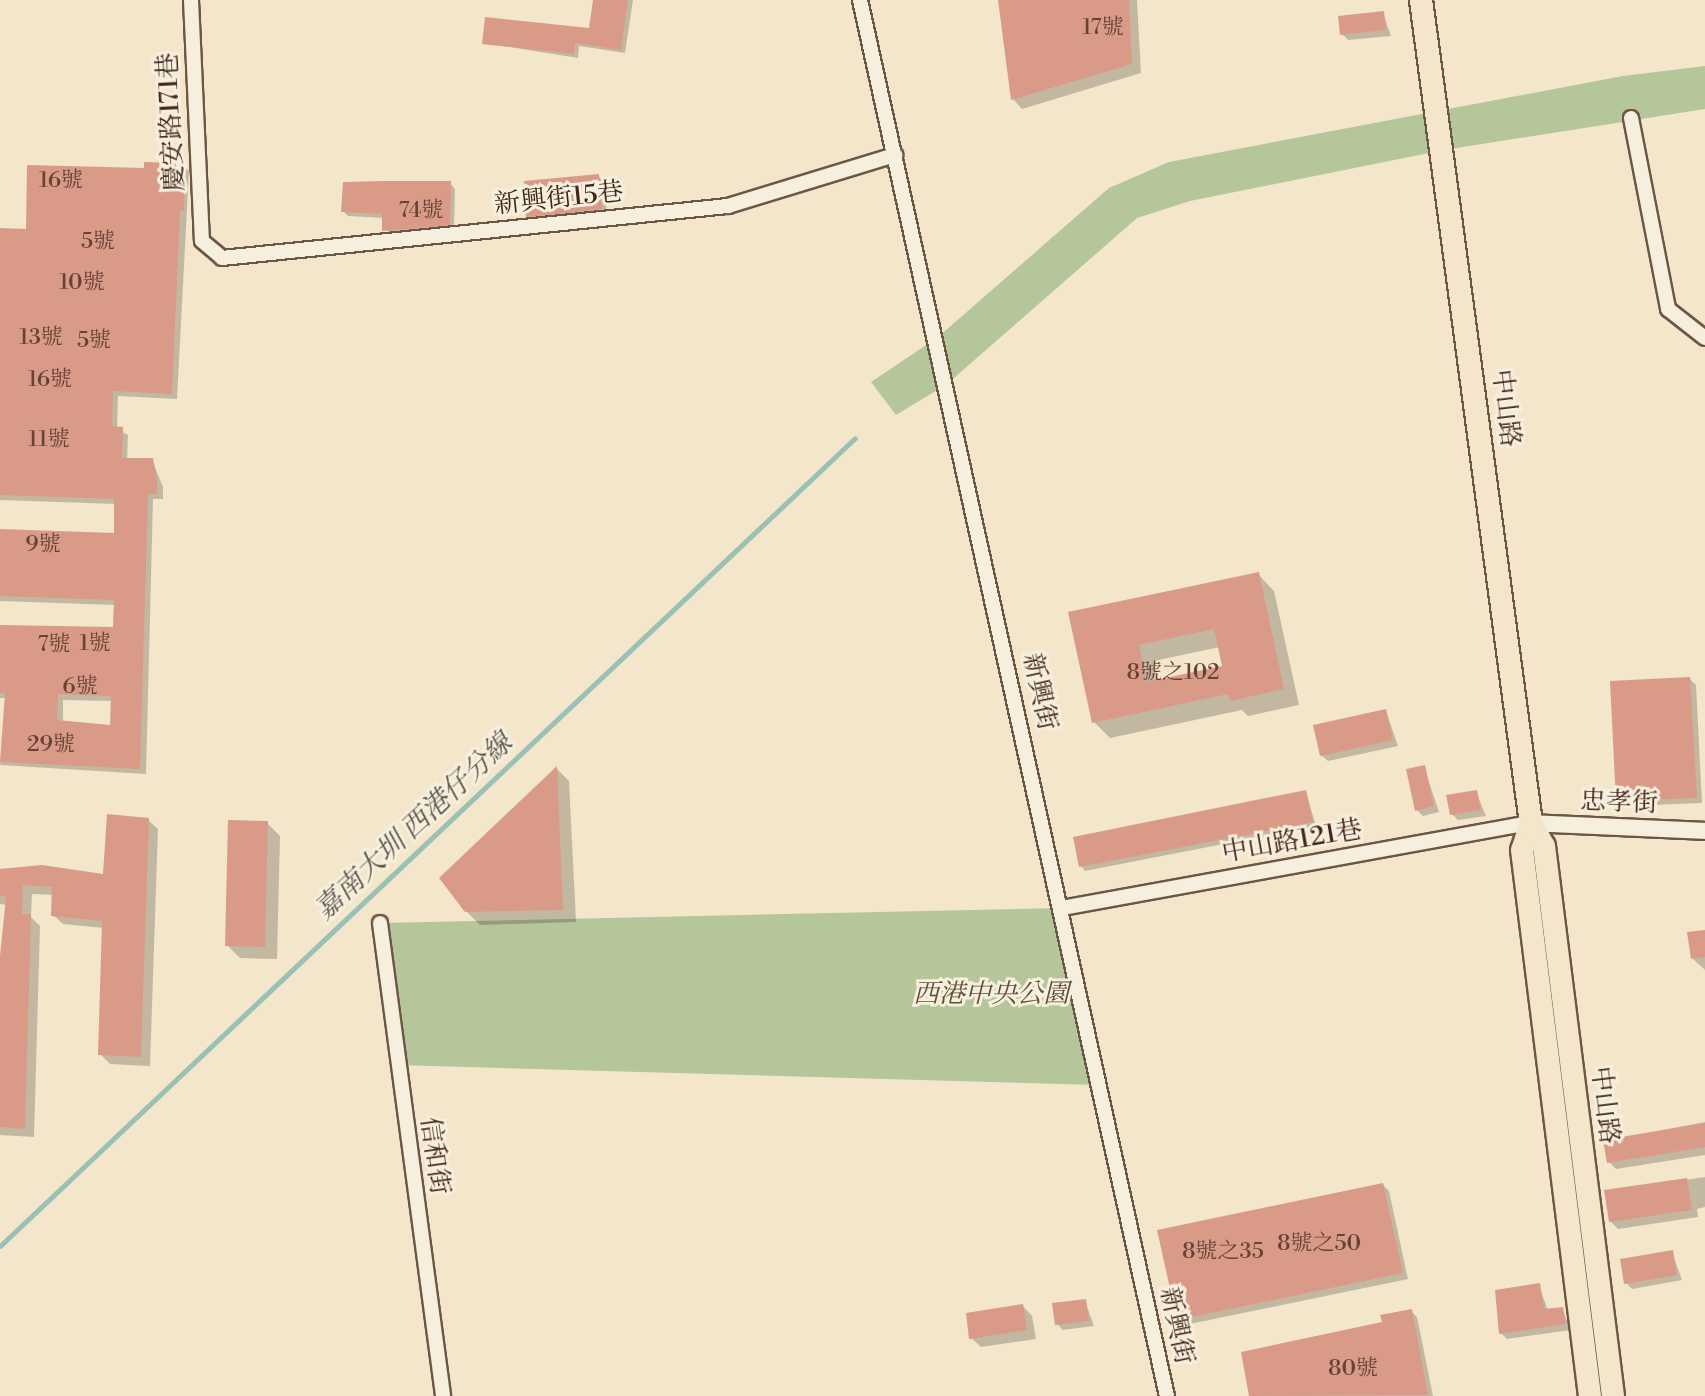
<!DOCTYPE html>
<html>
<head>
<meta charset="utf-8">
<style>
	body { margin:0 }
	#map { position:relative; width:1705px; height:1396px; overflow:hidden; background:#f3e6cb; font-family:"Libre Bodoni","Noto Serif TC",serif }
	div>[style] { position:absolute }
	[style*='--x'] { left:calc(var(--x)*1px); top:calc(var(--y)*1px); width:calc(var(--w)*1px); rotate:calc(var(--a)*1deg) }
	.green>* { inset:0; background:#b5c69b }
	.shadow>* { inset:0; background:#0003 }
	.stream>* { height:5px; margin:-2.5px; padding:0 2.5px; transform-origin:2.5px; border-radius:2.5px; background:#9bc0b5 }
	.building>* { inset:0; background:#d99b88 }
	.roads { filter:drop-shadow(2px 0 #6e5647) drop-shadow(-2px 0 #6e5647) drop-shadow(0 2px #6e5647) drop-shadow(0 -2px #6e5647) }
	.minor>* { height:14px; margin:-7px; padding:0 7px; transform-origin:7px; border-radius:7px; background:#f7efdd }
	.tertiary>* { height:16px; margin:-8px; padding:0 8px; transform-origin:8px; border-radius:8px; background:#f7efdd }
	.primary>* { height:22px; margin:-11px; padding:0 11px; transform-origin:11px; border-radius:11px; background:#f3e6cb }
	span { translate:-50% -50%; white-space:nowrap; text-align:center; line-height:1.15; -webkit-text-stroke:6px #f7efdd; paint-order:stroke }
	.number-label { font-size:22px; color:#674336 }
	.number-label span { -webkit-text-stroke-width:0 }
	.street-label { font-size:26px; color:#41261b }
	.park-label { font-size:26px; color:#5e4e3b; font-style:italic }
	.water-label { font-size:28px; color:#5c5449; font-style:italic }
</style>
</head>
<body>
<div id="map">
	<div class="green">
		<div style="clip-path:polygon(1705px 66px,1705px 109px,1444px 150px,1190px 201px,1137px 218px,947px 384px,896px 415px,871px 382px,938px 337px,1109px 188px,1169px 162px,1623px 76px)"></div>
		<div style="clip-path:polygon(1062px 908px,1099px 1085px,398px 1065px,380px 923px)"></div>
	</div>
	<div class="shadow">
		<div style="clip-path:polygon(595px 0,633px 0,625px 53px,579px 46px,578px 58px,484px 43px,591px 30px)"></div>
		<div style="clip-path:polygon(1000px 0,1137px 0,1141px 73px,1022px 109px,1013px 99px)"></div>
		<div style="clip-path:polygon(1383px 13px,1391px 36px,1348px 40px,1342px 34px)"></div>
		<div style="clip-path:polygon(evenodd,183px 165px,189px 171px,177px 399px,118px 396px,117px 429px,128px 435px,127px 460px,152px 460px,163px 487px,163px 499px,153px 499px,146px 774px,0 765px,7px 698px,0 698px,0 626px,115px 629px,116px 605px,0 601px,0 531px,116px 535px,116px 504px,0 500px,0 230px,28px 231px,146px 170px,183px 165px,63px 700px,112px 701px,112px 727px,63px 723px,63px 700px)"></div>
		<div style="clip-path:polygon(598px 176px,604px 182px,607px 214px,534px 222px,528px 216px)"></div>
		<div style="clip-path:polygon(450px 183px,455px 189px,454px 229px,389px 236px,384px 218px,348px 216px,343px 211px)"></div>
		<div style="clip-path:polygon(evenodd,1258px 574px,1274px 591px,1299px 705px,1248px 716px,1242px 710px,1110px 738px,1094px 722px,1071px 614px,1258px 574px,1220px 647px,1224px 667px,1158px 682px,1154px 661px,1220px 647px)"></div>
		<div style="clip-path:polygon(1690px 679px,1696px 685px,1702px 803px,1624px 806px,1618px 800px)"></div>
		<div style="clip-path:polygon(1386px 711px,1398px 746px,1328px 761px,1321px 755px)"></div>
		<div style="clip-path:polygon(1424px 767px,1439px 812px,1423px 816px,1417px 810px)"></div>
		<div style="clip-path:polygon(557px 769px,569px 781px,576px 922px,480px 925px,466px 911px)"></div>
		<div style="clip-path:polygon(1306px 792px,1316px 826px,1085px 871px,1081px 866px)"></div>
		<div style="clip-path:polygon(1476px 792px,1486px 816px,1458px 820px,1452px 814px)"></div>
		<div style="clip-path:polygon(148px 820px,158px 829px,150px 1066px,110px 1064px,100px 1054px,104px 928px,63px 924px,53px 915px,54px 895px,32px 894px,31px 917px,40px 926px,34px 1137px,0 1135px,0 975px,7px 905px,0 904px,0 869px,42px 867px,105px 876px)"></div>
		<div style="clip-path:polygon(267px 823px,280px 836px,277px 959px,240px 958px,227px 945px)"></div>
		<div style="clip-path:polygon(1705px 932px,1705px 970px,1693px 959px)"></div>
		<div style="clip-path:polygon(1705px 1122px,1705px 1155px,1616px 1169px,1609px 1162px,1605px 1141px)"></div>
		<div style="clip-path:polygon(1705px 1177px,1705px 1207px,1697px 1209px,1698px 1217px,1618px 1229px,1610px 1221px,1606px 1192px)"></div>
		<div style="clip-path:polygon(1383px 1185px,1389px 1191px,1408px 1279px,1185px 1325px,1179px 1319px)"></div>
		<div style="clip-path:polygon(1672px 1252px,1682px 1280px,1632px 1289px,1626px 1283px)"></div>
		<div style="clip-path:polygon(1539px 1285px,1548px 1311px,1562px 1309px,1571px 1330px,1507px 1339px,1501px 1333px)"></div>
		<div style="clip-path:polygon(1085px 1301px,1094px 1326px,1063px 1330px,1057px 1324px)"></div>
		<div style="clip-path:polygon(1023px 1306px,1032px 1316px,1036px 1339px,981px 1347px,971px 1338px)"></div>
		<div style="clip-path:polygon(1411px 1311px,1417px 1317px,1433px 1396px,1251px 1396px,1243px 1353px,1384px 1324px)"></div>
	</div>
	<div class="stream">
		<div style="--x:0;--y:1246;--w:1176;--a:-43.38"></div>
	</div>
	<div class="building">
		<div style="clip-path:polygon(593px 0,628px 0,621px 50px,575px 43px,574px 54px,482px 44px,485px 17px,589px 28px)"></div>
		<div style="clip-path:polygon(998px 0,1129px 0,1132px 64px,1011px 100px)"></div>
		<div style="clip-path:polygon(1384px 11px,1386px 30px,1340px 35px,1338px 16px)"></div>
		<div style="clip-path:polygon(evenodd,144px 162px,184px 163px,184px 211px,180px 211px,172px 394px,113px 391px,112px 426px,123px 427px,122px 458px,153px 458px,157px 479px,157px 494px,148px 494px,140px 769px,0 762px,5px 693px,0 693px,0 625px,113px 627px,114px 600px,0 596px,0 529px,114px 533px,114px 499px,0 495px,0 228px,26px 229px,27px 165px,144px 168px,144px 162px,58px 694px,111px 696px,110px 725px,57px 720px,58px 694px)"></div>
		<div style="clip-path:polygon(599px 174px,602px 209px,526px 217px,524px 181px)"></div>
		<div style="clip-path:polygon(383px 181px,451px 181px,450px 225px,382px 231px,382px 214px,341px 212px,343px 182px)"></div>
		<div style="clip-path:polygon(evenodd,1259px 572px,1284px 689px,1230px 701px,1228px 694px,1092px 723px,1068px 612px,1259px 572px,1214px 629px,1222px 666px,1146px 682px,1139px 645px,1214px 629px)"></div>
		<div style="clip-path:polygon(1690px 677px,1697px 798px,1616px 801px,1610px 681px)"></div>
		<div style="clip-path:polygon(1386px 709px,1393px 740px,1320px 756px,1313px 725px)"></div>
		<div style="clip-path:polygon(1425px 765px,1434px 806px,1415px 811px,1406px 769px)"></div>
		<div style="clip-path:polygon(557px 766px,563px 910px,465px 912px,439px 878px)"></div>
		<div style="clip-path:polygon(1306px 790px,1313px 822px,1079px 867px,1073px 837px)"></div>
		<div style="clip-path:polygon(1477px 790px,1481px 810px,1450px 815px,1446px 795px)"></div>
		<div style="clip-path:polygon(107px 814px,149px 818px,141px 1057px,98px 1055px,102px 921px,51px 916px,52px 887px,23px 885px,22px 914px,31px 914px,25px 1129px,0 1127px,0 956px,6px 897px,0 896px,0 869px,42px 865px,103px 874px)"></div>
		<div style="clip-path:polygon(228px 820px,268px 821px,265px 947px,225px 946px)"></div>
		<div style="clip-path:polygon(1705px 930px,1705px 957px,1691px 959px,1687px 932px)"></div>
		<div style="clip-path:polygon(1705px 1123px,1705px 1147px,1607px 1163px,1603px 1140px)"></div>
		<div style="clip-path:polygon(1687px 1178px,1692px 1210px,1609px 1222px,1604px 1190px)"></div>
		<div style="clip-path:polygon(1383px 1183px,1403px 1273px,1177px 1320px,1157px 1230px)"></div>
		<div style="clip-path:polygon(1673px 1250px,1677px 1275px,1624px 1284px,1620px 1259px)"></div>
		<div style="clip-path:polygon(1540px 1283px,1544px 1309px,1563px 1307px,1566px 1324px,1499px 1334px,1495px 1290px)"></div>
		<div style="clip-path:polygon(1086px 1299px,1089px 1321px,1055px 1325px,1052px 1303px)"></div>
		<div style="clip-path:polygon(1023px 1304px,1027px 1330px,969px 1339px,966px 1313px)"></div>
		<div style="clip-path:polygon(1412px 1309px,1428px 1395px,1249px 1396px,1241px 1352px,1382px 1322px,1380px 1315px)"></div>
	</div>
	<div class="roads">
		<div class="minor">
			<div style="--x:191;--y:0;--w:241;--a:87.4"></div>
			<div style="--x:202;--y:241;--w:26;--a:40"></div>
			<div style="--x:222;--y:258;--w:509;--a:-5.87"></div>
			<div style="--x:728;--y:206;--w:175;--a:-17"></div>
			<div style="--x:860;--y:0;--w:1429;--a:77.6"></div>
			<div style="--x:1631;--y:118;--w:195;--a:79"></div>
			<div style="--x:1668;--y:309;--w:47;--a:38.1"></div>
			<div style="--x:1062;--y:908;--w:477;--a:-10.3"></div>
			<div style="--x:380;--y:923;--w:477;--a:82.4"></div>
		</div>
		<div class="tertiary">
			<div style="--x:1531;--y:823;--w:174;--a:2.6"></div>
		</div>
		<div class="primary">
			<div style="--x:1421;--y:0;--w:830;--a:82.39"></div>
			<div style="--x:1531;--y:823;--w:26;--a:61"></div>
			<div style="--x:1544;--y:846;--w:554;--a:82.85"></div>
			<div style="--x:1531;--y:823;--w:28;--a:108"></div>
			<div style="--x:1522;--y:850;--w:550;--a:82.9"></div>
		</div>
	</div>
	<div class="number-label">
		<span style="left:1103px;top:28px">17號</span>
		<span style="left:61px;top:181px">16號</span>
		<span style="left:421px;top:211px">74號</span>
		<span style="left:98px;top:242px">5號</span>
		<span style="left:82px;top:283px">10號</span>
		<span style="left:41px;top:338px">13號</span>
		<span style="left:94px;top:341px">5號</span>
		<span style="left:50px;top:380px">16號</span>
		<span style="left:49px;top:440px">11號</span>
		<span style="left:43px;top:545px">9號</span>
		<span style="left:95px;top:644px">1號</span>
		<span style="left:54px;top:645px">7號</span>
		<span style="left:1173px;top:673px">8號之102</span>
		<span style="left:80px;top:687px">6號</span>
		<span style="left:51px;top:745px">29號</span>
		<span style="left:1319px;top:1244px">8號之50</span>
		<span style="left:1223px;top:1252px">8號之35</span>
		<span style="left:1353px;top:1369px">80號</span>
	</div>
	<div class="street-label">
		<span style="left:172px;top:122px;rotate:-93deg">慶安路171巷</span>
		<span style="left:559px;top:199px;rotate:-6deg">新興街15巷</span>
		<span style="left:1505px;top:408px;rotate:83deg">中山路</span>
		<span style="left:1039px;top:692px;rotate:78deg">新興街</span>
		<span style="left:1619px;top:803px;rotate:2deg">忠孝街</span>
		<span style="left:1292px;top:842px;rotate:-10deg">中山路121巷</span>
		<span style="left:1604px;top:1105px;rotate:83deg">中山路</span>
		<span style="left:434px;top:1156px;rotate:82deg">信和街</span>
		<span style="left:1176px;top:1326px;rotate:78deg">新興街</span>
	</div>
	<div class="park-label">
		<span style="left:991px;top:995px">西港中央公園</span>
	</div>
	<div class="water-label">
		<span style="left:414px;top:827px;rotate:-43deg">嘉南大圳 西港仔分線</span>
	</div>
</div>
</body>
</html>
